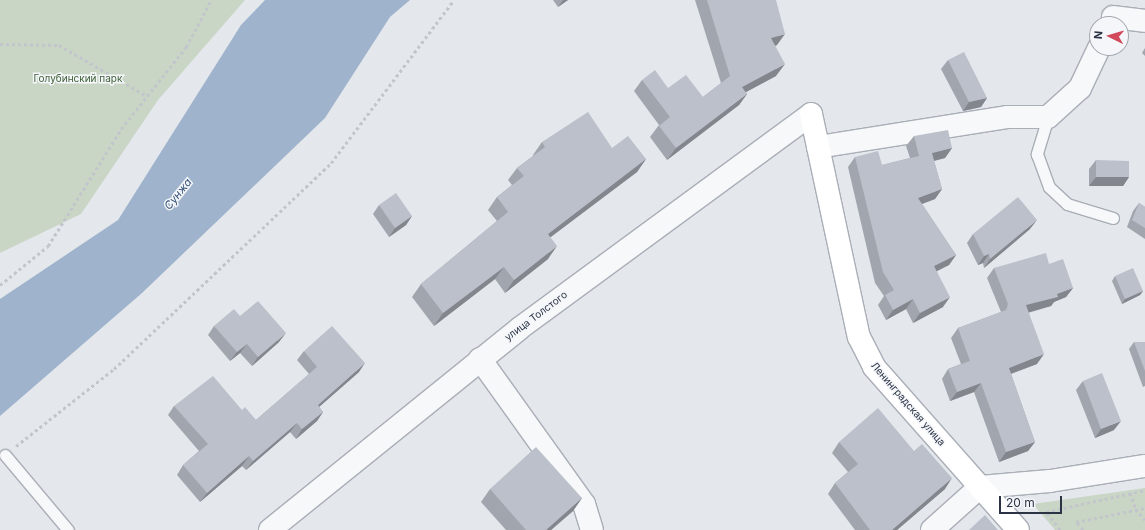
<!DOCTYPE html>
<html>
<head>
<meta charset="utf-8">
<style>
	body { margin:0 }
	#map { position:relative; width:1145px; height:530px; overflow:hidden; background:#e4e7ec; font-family:Inter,sans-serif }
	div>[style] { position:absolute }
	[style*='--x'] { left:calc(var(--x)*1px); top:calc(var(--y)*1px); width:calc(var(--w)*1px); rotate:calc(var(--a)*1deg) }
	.green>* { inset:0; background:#c9d6c5 }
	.water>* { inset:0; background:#9fb4cc }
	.path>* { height:2.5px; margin-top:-1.25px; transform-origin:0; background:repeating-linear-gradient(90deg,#c2c5cb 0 3px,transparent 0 6px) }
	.roads { filter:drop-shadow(1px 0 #a9aeb7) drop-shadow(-1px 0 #a9aeb7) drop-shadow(0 1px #a9aeb7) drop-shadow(0 -1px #a9aeb7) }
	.service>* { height:11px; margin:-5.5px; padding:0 5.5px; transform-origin:5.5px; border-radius:5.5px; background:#f7f8fa }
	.minor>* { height:22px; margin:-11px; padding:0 11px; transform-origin:11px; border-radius:11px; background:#f7f8fa }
	.secondary>* { height:22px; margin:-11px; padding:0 11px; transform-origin:11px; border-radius:11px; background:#fff }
	.wall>* { inset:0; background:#a1a5ae }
	.shaded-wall>* { inset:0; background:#83868d }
	.building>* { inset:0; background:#bbc0ca }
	span { translate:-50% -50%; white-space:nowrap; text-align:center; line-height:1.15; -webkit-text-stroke:3px #f4f6f9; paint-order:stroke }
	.park-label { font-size:10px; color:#3f6138 }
	.street-label { font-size:10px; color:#2b3445 }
	.water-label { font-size:11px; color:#34527a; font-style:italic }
	.north { position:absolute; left:1089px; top:16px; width:40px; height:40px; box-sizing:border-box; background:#f4f6f9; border:1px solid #a4a8b1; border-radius:50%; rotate:275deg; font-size:11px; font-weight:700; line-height:16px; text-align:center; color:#2b3445 }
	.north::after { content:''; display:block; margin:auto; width:14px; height:18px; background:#d1495b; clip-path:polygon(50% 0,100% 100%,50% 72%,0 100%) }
	.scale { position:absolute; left:999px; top:496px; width:63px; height:18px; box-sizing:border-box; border:2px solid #2b3445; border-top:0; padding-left:5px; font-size:12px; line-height:14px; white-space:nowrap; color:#2b3445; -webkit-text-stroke:3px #f4f6f9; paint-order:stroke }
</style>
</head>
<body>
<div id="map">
	<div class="green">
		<div style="clip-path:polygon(0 0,245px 0,158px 100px,81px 214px,0 253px)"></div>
		<div style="clip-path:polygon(1145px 488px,1145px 530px,1055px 530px,1033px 504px)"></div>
	</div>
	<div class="water">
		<div style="clip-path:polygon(265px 0,410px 0,390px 17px,325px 118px,142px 293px,0 416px,0 299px,118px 220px,241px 25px)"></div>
	</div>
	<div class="path">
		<div style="--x:0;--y:44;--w:59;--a:1"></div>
		<div style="--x:59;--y:45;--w:102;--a:30.1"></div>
		<div style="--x:0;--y:285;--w:62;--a:-39.1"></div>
		<div style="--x:48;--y:246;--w:138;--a:-58"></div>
		<div style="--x:121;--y:129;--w:105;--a:-51.6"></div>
		<div style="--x:186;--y:47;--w:53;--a:-62"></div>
		<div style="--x:16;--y:446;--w:125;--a:-38.2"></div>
		<div style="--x:114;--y:369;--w:299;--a:-43.5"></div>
		<div style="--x:331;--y:163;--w:204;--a:-53"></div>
		<div style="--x:1130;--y:493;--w:17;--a:69"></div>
		<div style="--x:1136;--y:509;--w:14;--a:51"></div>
		<div style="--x:1060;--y:530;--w:23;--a:-128"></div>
		<div style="--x:1046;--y:512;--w:101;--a:-12.5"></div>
		<div style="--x:1083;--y:530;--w:11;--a:-131"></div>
		<div style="--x:1076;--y:522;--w:70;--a:-11.5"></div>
	</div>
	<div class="roads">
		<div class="service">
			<div style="--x:1048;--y:117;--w:39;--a:107"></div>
			<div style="--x:1037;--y:154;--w:35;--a:70"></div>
			<div style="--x:1049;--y:187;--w:25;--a:43"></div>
			<div style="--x:1067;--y:204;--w:48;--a:16.9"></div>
			<div style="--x:5;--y:455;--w:98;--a:50"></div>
		</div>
		<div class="minor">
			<div style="--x:1113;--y:17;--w:32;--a:7"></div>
			<div style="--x:818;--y:147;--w:191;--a:-9"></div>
			<div style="--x:1007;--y:117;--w:41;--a:0"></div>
			<div style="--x:1048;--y:117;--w:43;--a:-42.2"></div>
			<div style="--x:1080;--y:88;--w:44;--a:-64.6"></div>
			<div style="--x:480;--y:359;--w:178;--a:54.4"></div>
			<div style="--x:584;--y:504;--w:27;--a:73"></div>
			<div style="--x:270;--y:530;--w:321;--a:-38.9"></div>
			<div style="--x:520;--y:328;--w:361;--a:-36.3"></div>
			<div style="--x:932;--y:530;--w:64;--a:-41.9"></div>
			<div style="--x:980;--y:487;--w:70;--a:-4.9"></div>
			<div style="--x:1050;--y:481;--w:96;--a:-9"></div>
		</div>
		<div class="secondary">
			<div style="--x:811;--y:114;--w:228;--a:77.9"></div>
			<div style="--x:859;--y:337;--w:34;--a:63"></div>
			<div style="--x:874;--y:367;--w:217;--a:48.5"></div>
		</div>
	</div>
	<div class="wall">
		<div style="clip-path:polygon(553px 0,568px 0,558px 7px)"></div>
		<div style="clip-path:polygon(695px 0,776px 0,777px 45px,775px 46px,776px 76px,746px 92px,747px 94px,739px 105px,667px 160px,650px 137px,659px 125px,634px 91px,642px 80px,668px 88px,703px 97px,721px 83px)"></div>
		<div style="clip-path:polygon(1145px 48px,1145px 56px,1142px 53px)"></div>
		<div style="clip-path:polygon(948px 60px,987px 98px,981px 107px,963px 111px,941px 69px)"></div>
		<div style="clip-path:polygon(914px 136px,952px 148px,945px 158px,934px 161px,942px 189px,935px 199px,922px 204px,956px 255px,949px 265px,937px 271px,943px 307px,913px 323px,906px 309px,886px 320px,878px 305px,884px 296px,875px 283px,848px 167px,855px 157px,882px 165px,910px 158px,906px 146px)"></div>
		<div style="clip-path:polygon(542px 142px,612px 148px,646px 159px,637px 172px,550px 237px,548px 259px,505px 293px,495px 279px,434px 326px,412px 297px,421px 284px,497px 221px,488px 210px,497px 197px,512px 185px,508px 180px,517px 168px,533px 156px,533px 155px)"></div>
		<div style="clip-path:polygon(1096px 160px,1129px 177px,1123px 186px,1089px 186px,1089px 169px)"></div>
		<div style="clip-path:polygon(1139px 203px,1145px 207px,1145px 239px,1127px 227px,1133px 211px)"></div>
		<div style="clip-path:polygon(379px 205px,412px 216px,406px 225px,389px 237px,373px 214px)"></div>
		<div style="clip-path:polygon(1030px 229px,984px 268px,983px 263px,978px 265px,967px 243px,973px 234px)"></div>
		<div style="clip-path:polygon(1049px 264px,1073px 288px,1066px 297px,1054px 302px,1051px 306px,1028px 313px,1037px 364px,1011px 374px,1035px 442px,1028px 451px,999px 462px,974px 392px,950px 401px,942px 379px,948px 369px,961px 364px,951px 338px,958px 328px,1001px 312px,987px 278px,994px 268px)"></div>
		<div style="clip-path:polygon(1115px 276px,1143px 291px,1140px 295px,1122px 304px,1112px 281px)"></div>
		<div style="clip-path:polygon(240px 316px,279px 342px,252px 366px,240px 353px,230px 361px,208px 335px,214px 326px)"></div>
		<div style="clip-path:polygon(1134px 342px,1145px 342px,1145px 386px,1143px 387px,1129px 349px)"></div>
		<div style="clip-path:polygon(304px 351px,359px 372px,319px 407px,323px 412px,317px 421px,296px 439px,290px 432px,246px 470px,242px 466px,200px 502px,177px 475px,183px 465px,199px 451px,168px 415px,174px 406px,242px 410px,256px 420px,309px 374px,297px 360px)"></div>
		<div style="clip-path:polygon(1083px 381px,1114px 430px,1095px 438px,1076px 390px)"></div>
		<div style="clip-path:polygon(839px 442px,945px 489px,897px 530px,855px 530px,828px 494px,835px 483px,848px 472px,832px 453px)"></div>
		<div style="clip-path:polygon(490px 489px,582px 498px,573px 511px,551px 530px,506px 530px,481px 502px)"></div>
	</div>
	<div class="shaded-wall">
		<div style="clip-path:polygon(563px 0,568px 0,558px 7px)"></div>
		<div style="clip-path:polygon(785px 34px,777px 45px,763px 49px,771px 38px)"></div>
		<div style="clip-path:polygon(785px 64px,776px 76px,733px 99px,742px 87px)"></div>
		<div style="clip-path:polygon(747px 94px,739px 105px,667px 160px,676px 148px)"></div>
		<div style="clip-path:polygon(987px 98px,981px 107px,963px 111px,969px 102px)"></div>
		<div style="clip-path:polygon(952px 148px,945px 158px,925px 163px,932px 153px)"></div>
		<div style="clip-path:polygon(646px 159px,637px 172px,539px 246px,548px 234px)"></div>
		<div style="clip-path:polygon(1096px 177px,1129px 177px,1123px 186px,1089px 186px)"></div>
		<div style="clip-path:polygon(942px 189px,935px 199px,911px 208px,918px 198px)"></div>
		<div style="clip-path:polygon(412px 216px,406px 225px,389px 237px,395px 228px)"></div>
		<div style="clip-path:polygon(1037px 220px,1030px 229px,984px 268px,990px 259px)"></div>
		<div style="clip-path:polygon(557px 246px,548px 259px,505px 293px,514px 280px)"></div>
		<div style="clip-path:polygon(989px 254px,983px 263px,978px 265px,984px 256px)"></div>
		<div style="clip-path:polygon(956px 255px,949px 265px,927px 276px,934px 266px)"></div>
		<div style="clip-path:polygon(504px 267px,495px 279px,434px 326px,443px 313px)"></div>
		<div style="clip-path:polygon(1073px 288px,1066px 297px,1054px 302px,1051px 306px,1019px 315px,1026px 305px)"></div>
		<div style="clip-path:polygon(1143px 291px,1140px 295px,1122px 304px,1125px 299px)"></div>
		<div style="clip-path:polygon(950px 297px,943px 307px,913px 323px,920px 313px)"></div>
		<div style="clip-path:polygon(913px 299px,906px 309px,886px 320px,893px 310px)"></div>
		<div style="clip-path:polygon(286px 333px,279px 342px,252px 366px,258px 357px)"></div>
		<div style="clip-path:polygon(247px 344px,240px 353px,230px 361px,237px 352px)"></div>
		<div style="clip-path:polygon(1044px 354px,1037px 364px,1002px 377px,1009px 368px)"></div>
		<div style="clip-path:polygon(365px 363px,359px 372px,311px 414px,318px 405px)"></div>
		<div style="clip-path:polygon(981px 383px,974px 392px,950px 401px,957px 392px)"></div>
		<div style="clip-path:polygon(323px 412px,317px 421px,296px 439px,302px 429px)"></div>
		<div style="clip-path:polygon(1121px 421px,1114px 430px,1095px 438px,1101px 429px)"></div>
		<div style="clip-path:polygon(297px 423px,290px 432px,246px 470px,253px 461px)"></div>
		<div style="clip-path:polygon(1035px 442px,1028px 451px,999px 462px,1006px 452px)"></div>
		<div style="clip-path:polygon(249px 456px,242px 466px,200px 502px,207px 493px)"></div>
		<div style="clip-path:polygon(952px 478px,945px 489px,897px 530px,892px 530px)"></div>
		<div style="clip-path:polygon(582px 498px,573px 511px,551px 530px,546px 530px)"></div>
	</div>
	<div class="building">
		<div style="clip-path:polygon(707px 0,776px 0,785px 34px,771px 38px,785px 64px,742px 87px,747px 94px,676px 148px,659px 126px,670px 117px,642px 80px,655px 70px,668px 88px,686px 75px,703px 97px,730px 76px)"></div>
		<div style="clip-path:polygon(964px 52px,987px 98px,969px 102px,948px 60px)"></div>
		<div style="clip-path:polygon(588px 112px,612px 148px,628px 136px,646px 159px,548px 234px,557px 246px,514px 280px,504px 267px,443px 313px,421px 284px,508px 212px,497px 197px,524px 176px,517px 168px,545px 147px,542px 142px)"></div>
		<div style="clip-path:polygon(948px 130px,952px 148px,932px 153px,942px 189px,918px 198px,956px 255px,934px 266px,950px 297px,920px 313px,913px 299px,893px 310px,885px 295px,894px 290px,883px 272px,855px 157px,878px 151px,882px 165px,919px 156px,914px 136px)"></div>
		<div style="clip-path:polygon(1096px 160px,1129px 161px,1129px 177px,1096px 177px)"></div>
		<div style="clip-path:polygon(396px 193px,412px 216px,395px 228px,379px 205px)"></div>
		<div style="clip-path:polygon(1018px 197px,1037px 220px,990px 259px,989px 254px,984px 256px,973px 234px)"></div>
		<div style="clip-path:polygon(1139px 203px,1145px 207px,1145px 228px,1132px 220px)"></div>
		<div style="clip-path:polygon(1046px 253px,1049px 264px,1063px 259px,1073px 288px,1057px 294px,1058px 297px,1026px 305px,1044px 354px,1009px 368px,1035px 442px,1006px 452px,981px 383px,957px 392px,948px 369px,970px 361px,958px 328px,1006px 310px,1008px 304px,994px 268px)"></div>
		<div style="clip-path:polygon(1133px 268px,1143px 291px,1125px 299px,1115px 276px)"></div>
		<div style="clip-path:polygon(258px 301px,286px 333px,258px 357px,247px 344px,237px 352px,214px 326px,234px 309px,240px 316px)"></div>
		<div style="clip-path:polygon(332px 326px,365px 363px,318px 405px,323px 412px,302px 429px,297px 423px,253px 461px,249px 456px,207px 493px,183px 465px,208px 444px,174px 406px,213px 376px,242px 410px,245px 407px,256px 420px,317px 367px,304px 351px)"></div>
		<div style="clip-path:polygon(1134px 342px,1145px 342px,1145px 371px)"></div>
		<div style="clip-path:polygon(1102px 373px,1121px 421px,1101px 429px,1083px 381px)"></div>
		<div style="clip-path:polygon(878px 408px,914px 451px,922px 444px,952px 478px,892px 530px,870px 530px,835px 483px,858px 464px,839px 442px)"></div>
		<div style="clip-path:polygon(536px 447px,582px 498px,546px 530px,526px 530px,490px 489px)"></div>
		<div style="clip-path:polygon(985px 515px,998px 530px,969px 530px)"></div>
	</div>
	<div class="park-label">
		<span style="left:78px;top:79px">Голубинский парк</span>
	</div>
	<div class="street-label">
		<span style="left:536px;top:316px;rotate:-37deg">улица Толстого</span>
		<span style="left:908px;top:404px;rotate:49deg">Ленинградская улица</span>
	</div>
	<div class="water-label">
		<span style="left:178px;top:194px;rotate:-51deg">Сунжа</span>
	</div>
	<div class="north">N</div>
	<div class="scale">20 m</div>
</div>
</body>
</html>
